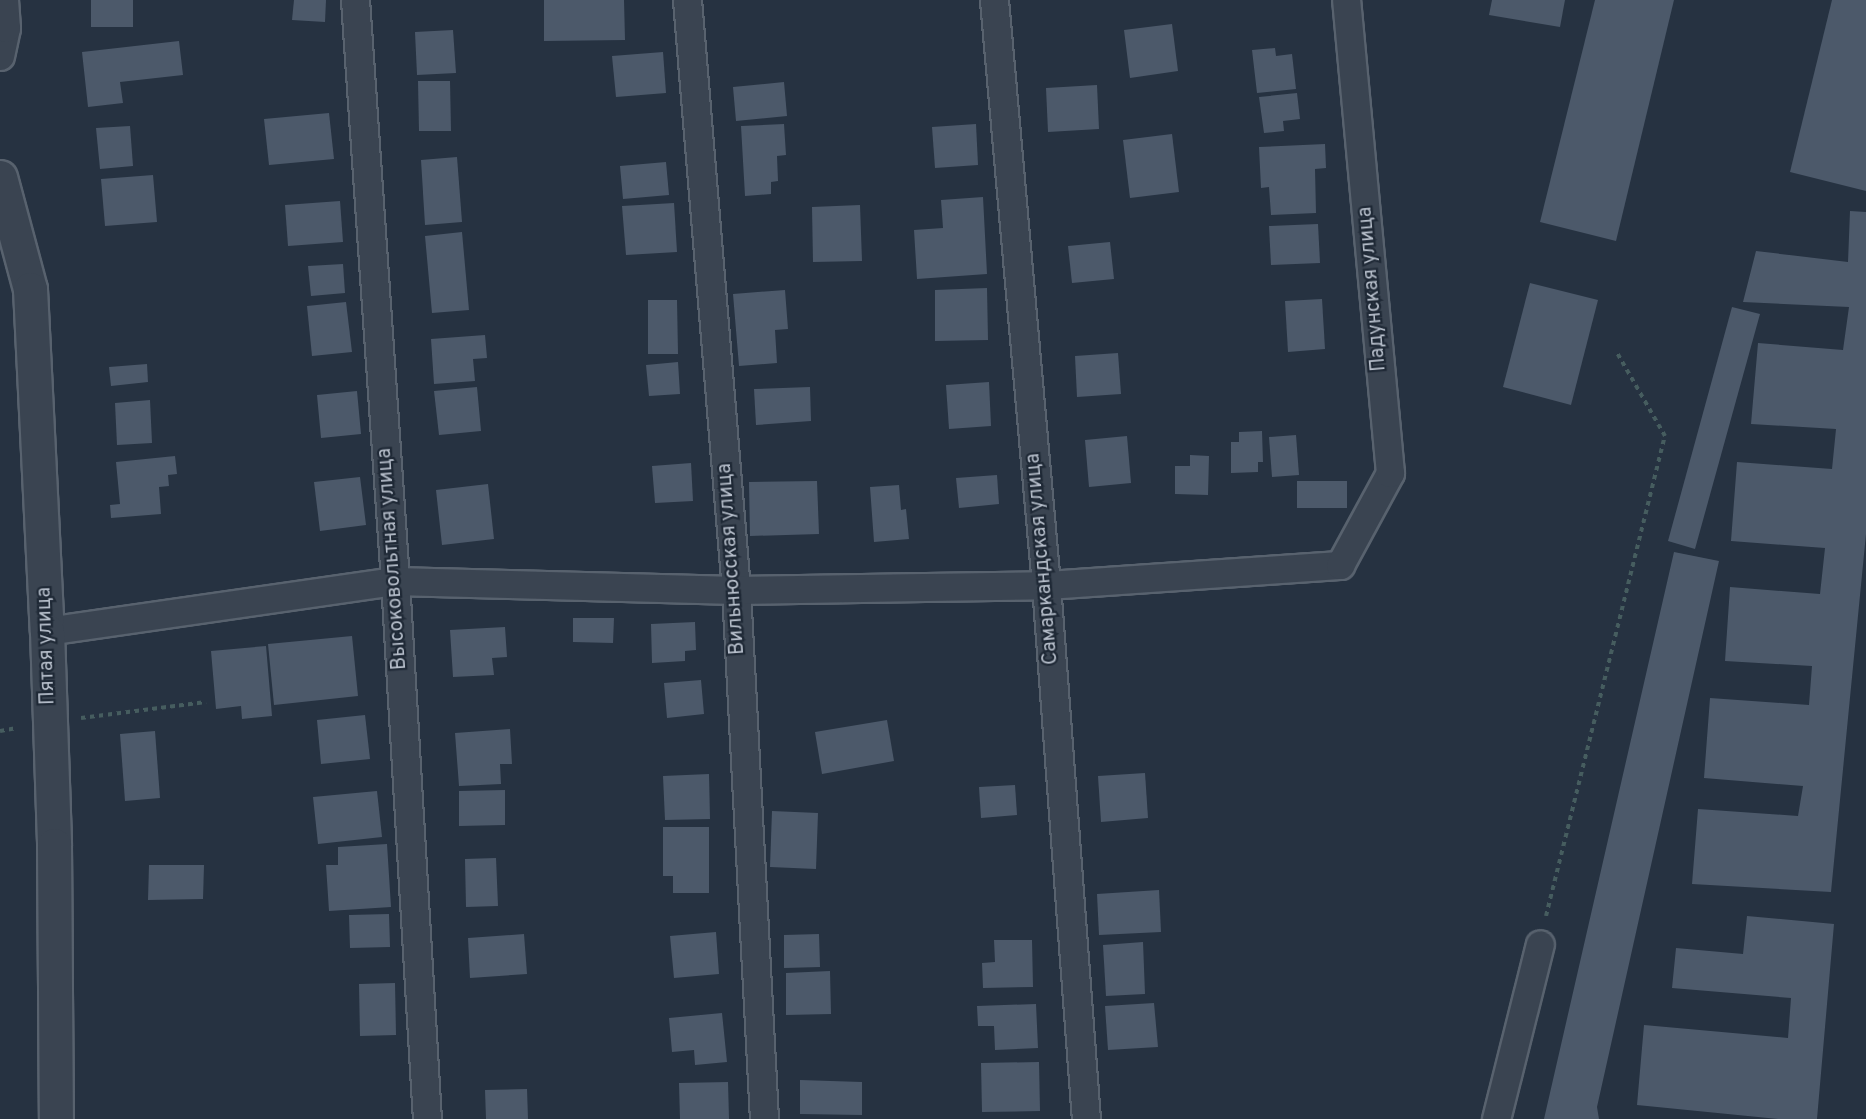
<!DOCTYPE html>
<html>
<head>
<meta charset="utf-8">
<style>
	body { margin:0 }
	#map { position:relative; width:1866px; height:1119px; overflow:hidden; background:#263241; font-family:Overpass,sans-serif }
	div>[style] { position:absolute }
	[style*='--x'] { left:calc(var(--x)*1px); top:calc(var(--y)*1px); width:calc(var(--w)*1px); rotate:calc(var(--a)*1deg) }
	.building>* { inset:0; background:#4c596a }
	.path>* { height:4px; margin-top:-2px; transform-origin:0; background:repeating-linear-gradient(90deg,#465d5f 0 4.5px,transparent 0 9px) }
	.roads { filter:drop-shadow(2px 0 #58626e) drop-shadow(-2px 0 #58626e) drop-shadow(0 2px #58626e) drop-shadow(0 -2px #58626e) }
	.minor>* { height:27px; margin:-13.5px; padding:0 13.5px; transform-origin:13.5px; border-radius:13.5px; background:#3a4451 }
	.tertiary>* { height:33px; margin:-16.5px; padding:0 16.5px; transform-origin:16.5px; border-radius:16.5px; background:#3a4451 }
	span { translate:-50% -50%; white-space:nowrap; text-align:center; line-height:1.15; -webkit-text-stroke:4.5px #1f2936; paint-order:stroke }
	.street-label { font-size:20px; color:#b7bfcb }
</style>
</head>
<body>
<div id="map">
	<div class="building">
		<div style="clip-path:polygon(91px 0,133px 0,133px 27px,91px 27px)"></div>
		<div style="clip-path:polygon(294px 0,326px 0,325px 22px,292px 20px)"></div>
		<div style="clip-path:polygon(544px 0,624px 0,625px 40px,544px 41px)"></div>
		<div style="clip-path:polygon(1492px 0,1565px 0,1560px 27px,1489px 15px)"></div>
		<div style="clip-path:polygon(1595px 0,1674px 0,1616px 241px,1540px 222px)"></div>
		<div style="clip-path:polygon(1832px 0,1866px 0,1866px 191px,1790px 172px)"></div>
		<div style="clip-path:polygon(1172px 24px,1178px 71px,1130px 78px,1124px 30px)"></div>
		<div style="clip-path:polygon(453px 30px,456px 73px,417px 75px,415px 32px)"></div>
		<div style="clip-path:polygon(179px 41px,183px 75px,120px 82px,123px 103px,88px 107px,82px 52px)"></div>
		<div style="clip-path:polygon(1275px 48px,1276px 56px,1292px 54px,1296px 89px,1257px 93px,1252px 50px)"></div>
		<div style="clip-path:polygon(663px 52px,666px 93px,616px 97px,612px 56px)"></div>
		<div style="clip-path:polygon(418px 81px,450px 81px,451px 131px,419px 131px)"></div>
		<div style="clip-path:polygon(784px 82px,787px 116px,736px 121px,733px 87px)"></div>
		<div style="clip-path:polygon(1097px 85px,1099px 129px,1048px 132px,1046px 88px)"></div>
		<div style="clip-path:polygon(1297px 93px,1300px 119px,1283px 121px,1284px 131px,1264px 133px,1259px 97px)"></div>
		<div style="clip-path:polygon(329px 113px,334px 159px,269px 165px,264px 119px)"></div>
		<div style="clip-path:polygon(784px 124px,786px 155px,777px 156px,778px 181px,771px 182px,771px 194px,745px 196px,741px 126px)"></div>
		<div style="clip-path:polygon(976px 124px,978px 165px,935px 168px,932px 127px)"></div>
		<div style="clip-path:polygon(130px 126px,133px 166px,100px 169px,96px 128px)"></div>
		<div style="clip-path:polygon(1172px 134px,1179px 192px,1130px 198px,1123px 140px)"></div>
		<div style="clip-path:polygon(1325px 144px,1326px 168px,1315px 169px,1316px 213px,1271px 215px,1269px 187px,1261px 188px,1259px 147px)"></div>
		<div style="clip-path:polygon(457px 157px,462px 222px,425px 225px,421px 160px)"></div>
		<div style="clip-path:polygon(666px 162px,669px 195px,623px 199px,620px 166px)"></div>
		<div style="clip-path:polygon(153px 175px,157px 222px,105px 226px,101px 179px)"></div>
		<div style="clip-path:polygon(983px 197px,987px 274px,917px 279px,914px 230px,943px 228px,941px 200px)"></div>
		<div style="clip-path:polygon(340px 201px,343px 242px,288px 246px,285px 205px)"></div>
		<div style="clip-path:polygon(674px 203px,677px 252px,626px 255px,622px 206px)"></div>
		<div style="clip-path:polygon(860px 205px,862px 261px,813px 262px,812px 207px)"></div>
		<div style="clip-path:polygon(1850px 211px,1866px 212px,1866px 534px,1831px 892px,1692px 884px,1698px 809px,1798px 816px,1803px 786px,1704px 778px,1710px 698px,1809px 705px,1812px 666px,1725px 661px,1730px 587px,1820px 594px,1825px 548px,1731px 541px,1737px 462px,1832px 469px,1836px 429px,1751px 424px,1758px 343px,1843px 350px,1849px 307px,1743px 302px,1756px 251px,1848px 262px)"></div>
		<div style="clip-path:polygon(1318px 224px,1320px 263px,1271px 265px,1269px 226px)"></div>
		<div style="clip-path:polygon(462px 232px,469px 310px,432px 313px,425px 236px)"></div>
		<div style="clip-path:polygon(1110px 242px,1114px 279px,1072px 283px,1068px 246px)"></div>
		<div style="clip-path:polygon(343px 264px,345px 293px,311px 296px,308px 266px)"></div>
		<div style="clip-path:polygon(1530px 283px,1598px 300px,1571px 405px,1503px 387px)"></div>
		<div style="clip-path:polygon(987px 288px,988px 340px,935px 341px,935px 290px)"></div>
		<div style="clip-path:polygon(785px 290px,788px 329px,775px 330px,777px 363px,739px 366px,733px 294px)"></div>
		<div style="clip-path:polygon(1322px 299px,1325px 349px,1288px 352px,1285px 301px)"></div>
		<div style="clip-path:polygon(648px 300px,677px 300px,678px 354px,648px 354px)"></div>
		<div style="clip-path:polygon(346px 302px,352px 352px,312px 356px,307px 306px)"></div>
		<div style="clip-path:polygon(1732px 307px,1760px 314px,1695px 549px,1668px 541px)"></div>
		<div style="clip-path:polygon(485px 335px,487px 358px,473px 359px,475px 381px,434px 384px,431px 339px)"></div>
		<div style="clip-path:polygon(1118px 353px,1121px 394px,1077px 397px,1075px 356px)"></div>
		<div style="clip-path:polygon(678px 362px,680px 394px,649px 396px,646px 365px)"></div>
		<div style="clip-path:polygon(147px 364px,148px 382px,111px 386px,109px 367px)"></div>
		<div style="clip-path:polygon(989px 382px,991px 426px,949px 429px,946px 385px)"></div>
		<div style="clip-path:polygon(477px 387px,481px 431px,439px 435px,434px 391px)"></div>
		<div style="clip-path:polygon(810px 387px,811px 421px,756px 425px,754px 389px)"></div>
		<div style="clip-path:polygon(357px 391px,361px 434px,321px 438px,317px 395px)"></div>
		<div style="clip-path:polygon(150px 400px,152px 443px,117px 445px,115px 403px)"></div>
		<div style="clip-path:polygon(1262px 431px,1263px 462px,1258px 462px,1258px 472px,1231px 473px,1231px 442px,1239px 442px,1239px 432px)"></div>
		<div style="clip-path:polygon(1296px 435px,1299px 475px,1272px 477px,1269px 437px)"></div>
		<div style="clip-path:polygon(1127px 436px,1131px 483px,1089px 487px,1085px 440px)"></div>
		<div style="clip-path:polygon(1190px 455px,1209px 456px,1208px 495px,1175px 494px,1175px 466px,1190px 466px)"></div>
		<div style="clip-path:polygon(175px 456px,177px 474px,168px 475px,169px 486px,159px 487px,161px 514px,111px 518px,110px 505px,120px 504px,116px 462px)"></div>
		<div style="clip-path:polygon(691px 463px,693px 501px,655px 503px,652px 466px)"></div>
		<div style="clip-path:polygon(997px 475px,999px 504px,959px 508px,956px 478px)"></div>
		<div style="clip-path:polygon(360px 477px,366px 525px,320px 531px,314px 482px)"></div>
		<div style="clip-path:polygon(817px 481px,819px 534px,750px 536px,749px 482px)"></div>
		<div style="clip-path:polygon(1297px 481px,1347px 481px,1347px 508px,1297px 508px)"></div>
		<div style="clip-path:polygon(488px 484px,494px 539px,442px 545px,436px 490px)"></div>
		<div style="clip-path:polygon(899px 485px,901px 510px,906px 509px,909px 539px,874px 542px,870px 487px)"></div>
		<div style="clip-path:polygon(1674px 552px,1719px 561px,1597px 1107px,1599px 1119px,1544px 1119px)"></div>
		<div style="clip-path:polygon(573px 618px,614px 618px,613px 643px,573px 642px)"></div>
		<div style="clip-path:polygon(695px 622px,696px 650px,685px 651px,685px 661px,652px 663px,651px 624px)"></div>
		<div style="clip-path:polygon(505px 627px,507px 657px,492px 658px,494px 675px,453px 677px,450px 630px)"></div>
		<div style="clip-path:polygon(352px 636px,358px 696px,274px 705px,268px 644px)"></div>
		<div style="clip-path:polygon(266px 646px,272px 716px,242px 719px,241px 706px,216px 709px,211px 651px)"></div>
		<div style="clip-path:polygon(701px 680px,704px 714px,667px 718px,664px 683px)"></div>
		<div style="clip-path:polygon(365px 715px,370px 759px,321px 764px,317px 720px)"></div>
		<div style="clip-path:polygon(887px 720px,894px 761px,822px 774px,815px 732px)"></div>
		<div style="clip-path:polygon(510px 729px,512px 764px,500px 764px,501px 784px,459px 786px,455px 733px)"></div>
		<div style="clip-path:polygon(155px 731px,160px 798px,125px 801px,120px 734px)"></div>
		<div style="clip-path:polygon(1145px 773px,1148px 818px,1101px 822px,1098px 776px)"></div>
		<div style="clip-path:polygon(709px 774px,710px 819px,665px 820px,663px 776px)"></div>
		<div style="clip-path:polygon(1015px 785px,1017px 815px,981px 818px,979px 787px)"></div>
		<div style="clip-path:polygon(505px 790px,505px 825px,459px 826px,459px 791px)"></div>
		<div style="clip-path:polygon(377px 791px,382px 837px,318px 844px,313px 797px)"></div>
		<div style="clip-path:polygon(772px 811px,818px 813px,816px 869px,770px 867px)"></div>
		<div style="clip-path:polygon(663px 827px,709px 827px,709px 893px,673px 893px,673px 876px,663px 876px)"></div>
		<div style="clip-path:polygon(387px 844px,391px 907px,329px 911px,326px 865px,338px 865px,338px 847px)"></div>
		<div style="clip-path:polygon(496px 858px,498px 906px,466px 907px,465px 859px)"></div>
		<div style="clip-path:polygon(149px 865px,204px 865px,203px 899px,148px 900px)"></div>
		<div style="clip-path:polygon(1159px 890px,1161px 932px,1099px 935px,1097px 894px)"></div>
		<div style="clip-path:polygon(389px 914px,390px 947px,350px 948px,349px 915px)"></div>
		<div style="clip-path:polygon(1747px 916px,1834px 924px,1817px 1119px,1778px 1119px,1637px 1105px,1644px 1025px,1788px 1038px,1791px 998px,1672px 988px,1676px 948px,1743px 954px)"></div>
		<div style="clip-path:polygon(716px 932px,719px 974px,674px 978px,670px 936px)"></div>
		<div style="clip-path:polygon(524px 934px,527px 974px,470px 978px,468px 938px)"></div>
		<div style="clip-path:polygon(819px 934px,820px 967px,784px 968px,784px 935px)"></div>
		<div style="clip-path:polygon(994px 940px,1032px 940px,1033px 987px,983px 988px,982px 963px,995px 962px)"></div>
		<div style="clip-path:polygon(1143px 942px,1145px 994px,1106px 996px,1103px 945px)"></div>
		<div style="clip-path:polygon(830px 971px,831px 1014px,786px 1015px,786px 973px)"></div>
		<div style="clip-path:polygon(395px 983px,396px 1035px,360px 1036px,359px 984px)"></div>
		<div style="clip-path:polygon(1154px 1003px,1158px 1047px,1108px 1050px,1105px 1006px)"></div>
		<div style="clip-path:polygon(1036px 1004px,1038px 1048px,995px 1050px,994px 1026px,978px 1026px,977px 1006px)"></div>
		<div style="clip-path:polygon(722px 1013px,727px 1062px,695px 1065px,694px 1050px,672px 1052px,669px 1018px)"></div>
		<div style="clip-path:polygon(1039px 1062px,1040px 1111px,982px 1112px,981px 1063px)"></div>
		<div style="clip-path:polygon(800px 1080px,862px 1082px,862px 1115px,800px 1114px)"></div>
		<div style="clip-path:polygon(728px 1082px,729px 1119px,680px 1119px,679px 1083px)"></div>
		<div style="clip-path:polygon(527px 1089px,528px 1119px,486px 1119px,485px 1090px)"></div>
	</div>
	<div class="path">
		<div style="--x:81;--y:718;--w:126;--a:-7.3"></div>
		<div style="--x:0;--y:731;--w:17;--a:-10"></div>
		<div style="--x:1546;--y:916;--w:495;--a:-76.1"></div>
		<div style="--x:1665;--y:436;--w:96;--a:-120"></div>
	</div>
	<div class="roads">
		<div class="minor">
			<div style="--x:355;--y:0;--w:582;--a:86.06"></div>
			<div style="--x:395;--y:581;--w:539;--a:86.6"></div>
			<div style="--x:687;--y:0;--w:592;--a:85.25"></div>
			<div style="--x:736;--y:590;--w:530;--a:86.97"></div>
			<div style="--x:994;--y:0;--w:587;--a:84.92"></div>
			<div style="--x:1046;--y:585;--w:535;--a:85.72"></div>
			<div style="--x:0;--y:56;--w:29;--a:-78"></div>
			<div style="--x:6;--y:28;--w:28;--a:-94"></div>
			<div style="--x:47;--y:631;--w:352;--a:-8.2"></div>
			<div style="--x:395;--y:581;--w:341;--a:1.5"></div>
			<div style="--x:736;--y:590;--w:310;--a:-0.9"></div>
			<div style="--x:1046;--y:585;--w:295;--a:-3.9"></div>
			<div style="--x:1340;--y:565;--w:105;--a:-61.5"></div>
			<div style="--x:1390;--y:473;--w:475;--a:-95.3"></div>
			<div style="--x:1496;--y:1119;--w:180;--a:-75.9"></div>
		</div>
		<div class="tertiary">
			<div style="--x:0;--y:177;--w:116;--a:75"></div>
			<div style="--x:30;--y:289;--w:342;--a:87.2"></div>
			<div style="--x:47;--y:631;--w:214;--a:88.1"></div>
			<div style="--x:54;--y:845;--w:274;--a:89.6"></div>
		</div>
	</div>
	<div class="street-label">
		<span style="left:1373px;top:289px;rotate:-95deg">Падунская улица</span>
		<span style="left:393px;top:559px;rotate:-94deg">Высоковольтная улица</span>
		<span style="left:732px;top:559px;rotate:-94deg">Вильнюсская улица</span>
		<span style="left:1043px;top:559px;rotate:-95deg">Самаркандская улица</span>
		<span style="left:47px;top:646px;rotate:-92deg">Пятая улица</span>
	</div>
</div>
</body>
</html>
